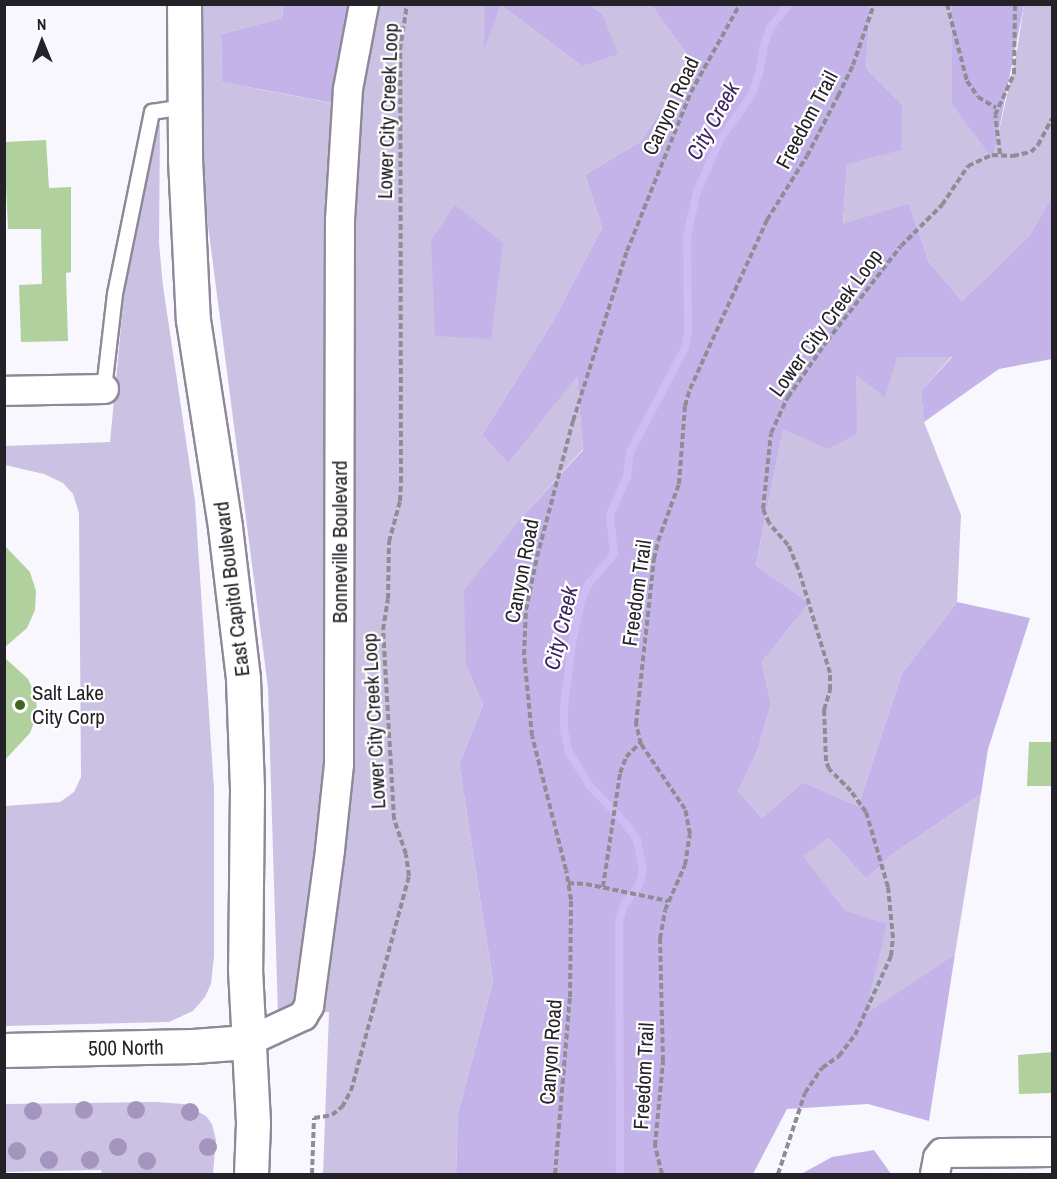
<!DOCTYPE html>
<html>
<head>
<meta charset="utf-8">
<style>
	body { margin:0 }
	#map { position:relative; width:1057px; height:1179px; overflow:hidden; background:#f9f7fe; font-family:"Archivo Narrow",sans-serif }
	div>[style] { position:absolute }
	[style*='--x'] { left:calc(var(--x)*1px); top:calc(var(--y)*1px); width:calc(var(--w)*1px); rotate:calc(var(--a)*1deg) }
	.green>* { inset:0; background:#cbc2e3 }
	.forest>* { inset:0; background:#c3b3e9 }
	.stream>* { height:8px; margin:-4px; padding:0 4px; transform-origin:4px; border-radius:4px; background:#cebdf4 }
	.building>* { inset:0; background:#b0d09d }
	.path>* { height:4px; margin-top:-2px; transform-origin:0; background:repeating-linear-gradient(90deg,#8f8d94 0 6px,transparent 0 9px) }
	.roads { filter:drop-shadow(2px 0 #8e8998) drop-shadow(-2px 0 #8e8998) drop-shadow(0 2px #8e8998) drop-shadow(0 -2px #8e8998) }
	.lane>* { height:14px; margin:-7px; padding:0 7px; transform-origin:7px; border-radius:7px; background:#fff }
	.street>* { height:28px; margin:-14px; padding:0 14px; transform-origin:14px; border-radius:14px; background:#fff }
	.secondary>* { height:33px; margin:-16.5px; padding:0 16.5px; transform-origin:16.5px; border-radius:16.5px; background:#fff }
	.trees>* { width:18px; height:18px; margin:-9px; border-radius:50%; background:#a395bd }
	.dots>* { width:16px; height:16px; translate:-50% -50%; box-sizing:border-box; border:3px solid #fff; border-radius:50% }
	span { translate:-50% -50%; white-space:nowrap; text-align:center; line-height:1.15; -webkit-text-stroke:4.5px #fff; paint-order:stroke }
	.street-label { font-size:21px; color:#242228 }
	.poi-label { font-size:21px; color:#242228 }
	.left { translate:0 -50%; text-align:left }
	.water-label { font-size:22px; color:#3d2463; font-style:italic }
	.frame { position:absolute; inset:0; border:6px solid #242228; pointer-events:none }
	.north { position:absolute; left:12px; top:12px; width:60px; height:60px; -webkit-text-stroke:4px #fff; paint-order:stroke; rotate:359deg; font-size:16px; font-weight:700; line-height:24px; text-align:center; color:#242228 }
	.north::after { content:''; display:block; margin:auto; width:21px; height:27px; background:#242228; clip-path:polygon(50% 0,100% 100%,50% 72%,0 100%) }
</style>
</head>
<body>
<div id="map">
	<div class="green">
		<div style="clip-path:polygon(203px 5px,283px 5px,282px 18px,221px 34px,222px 82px,336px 104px,357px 5px,484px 5px,483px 50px,501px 5px,582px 66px,602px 13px,589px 5px,651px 5px,692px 61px,641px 141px,585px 175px,602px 228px,553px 321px,482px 435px,510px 462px,577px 375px,583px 449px,521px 518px,466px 666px,483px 705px,459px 764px,493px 981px,458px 1113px,456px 1174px,323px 1174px,329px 1012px,278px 1015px,268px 688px,203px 187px)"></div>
		<div style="clip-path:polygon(870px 5px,952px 5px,993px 158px,1017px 50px,1024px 5px,1052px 5px,1052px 196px,1029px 236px,962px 301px,929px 262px,909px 203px,843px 225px,847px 164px,902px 104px,866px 68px)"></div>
		<div style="clip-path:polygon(160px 124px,159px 243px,163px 286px,195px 501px,214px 789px,214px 956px,211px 984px,205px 997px,193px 1011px,169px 1022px,5px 1026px,5px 806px,60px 802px,74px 792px,81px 777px,79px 513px,73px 494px,63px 483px,44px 474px,5px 465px,5px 446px,110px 442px,125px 284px,153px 129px)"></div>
		<div style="clip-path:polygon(952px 356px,921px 391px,924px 422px,961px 515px,957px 602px,902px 673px,858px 806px,803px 782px,762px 818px,738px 791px,757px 752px,771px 704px,762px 662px,809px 603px,756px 565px,783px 428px,856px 375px,897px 357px)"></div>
		<div style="clip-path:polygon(981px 794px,955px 954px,864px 1015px,846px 911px,802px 856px,829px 838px,866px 879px,893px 854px)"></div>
		<div style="clip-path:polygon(156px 1102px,184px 1104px,206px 1116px,212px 1124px,216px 1140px,213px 1174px,102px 1174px,101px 1170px,5px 1172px,5px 1104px)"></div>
	</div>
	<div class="forest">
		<div style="clip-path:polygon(952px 4px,1024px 5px,993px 159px,952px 104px)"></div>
		<div style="clip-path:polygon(283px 5px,357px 5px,337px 104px,222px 82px,221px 34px,282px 18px)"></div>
		<div style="clip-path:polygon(589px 5px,602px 13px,618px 54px,582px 66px,501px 5px,483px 52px,484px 5px)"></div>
		<div style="clip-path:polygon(651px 5px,870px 5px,866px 68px,902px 104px,901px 150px,847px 164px,843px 224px,909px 203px,929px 262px,962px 301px,1029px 236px,1052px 196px,1052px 359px,999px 369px,924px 422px,921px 391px,952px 357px,897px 357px,885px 397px,856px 375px,857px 434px,828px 449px,783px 429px,756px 565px,809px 603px,762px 662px,771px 704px,757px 752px,738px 791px,762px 818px,803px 782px,858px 806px,902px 673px,957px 602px,1030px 618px,988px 749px,981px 794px,893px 854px,866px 879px,829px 838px,803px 856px,846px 911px,887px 924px,865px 1014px,955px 954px,929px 1121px,868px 1104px,787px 1109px,753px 1174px,456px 1174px,458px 1113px,493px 981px,459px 764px,483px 705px,466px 666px,464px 591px,521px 518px,583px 450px,577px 376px,509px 463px,482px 435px,553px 321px,602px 228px,585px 175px,641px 141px,692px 61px)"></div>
		<div style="clip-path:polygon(455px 205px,503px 243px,491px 339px,435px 336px,431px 241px)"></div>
		<div style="clip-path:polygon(874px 1150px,891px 1174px,801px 1174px,832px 1157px)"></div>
	</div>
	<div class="stream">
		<div style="--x:620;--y:1174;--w:252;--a:-90.2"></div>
		<div style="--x:619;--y:922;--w:18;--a:-74"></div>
		<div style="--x:624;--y:905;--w:25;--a:-53"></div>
		<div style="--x:639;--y:885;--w:16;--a:-75"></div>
		<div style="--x:643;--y:870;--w:31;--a:-101"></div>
		<div style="--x:637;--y:840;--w:19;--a:-125"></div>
		<div style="--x:626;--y:824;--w:52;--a:-133.5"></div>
		<div style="--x:590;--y:786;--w:40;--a:-122"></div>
		<div style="--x:569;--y:752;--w:23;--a:-103"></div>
		<div style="--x:564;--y:730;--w:22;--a:-90"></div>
		<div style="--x:564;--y:708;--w:66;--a:-83.1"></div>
		<div style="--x:572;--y:642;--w:45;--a:-77.2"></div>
		<div style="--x:582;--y:598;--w:17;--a:-65"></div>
		<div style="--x:589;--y:583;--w:38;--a:-49"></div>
		<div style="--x:614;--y:554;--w:39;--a:-96"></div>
		<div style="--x:610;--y:515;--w:42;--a:-65.9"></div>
		<div style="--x:627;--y:477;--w:25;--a:-83"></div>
		<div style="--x:630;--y:452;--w:118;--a:-62.1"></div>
		<div style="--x:685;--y:348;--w:15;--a:-79"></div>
		<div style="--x:688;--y:333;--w:97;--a:-90.6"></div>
		<div style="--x:687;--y:236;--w:45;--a:-77.2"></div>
		<div style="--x:697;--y:192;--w:56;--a:-66.7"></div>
		<div style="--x:719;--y:141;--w:57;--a:-54.9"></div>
		<div style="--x:752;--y:94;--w:21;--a:-71"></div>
		<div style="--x:759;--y:74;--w:28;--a:-80"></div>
		<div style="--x:764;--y:46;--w:19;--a:-72"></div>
		<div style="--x:770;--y:28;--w:31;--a:-52"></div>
	</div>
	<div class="building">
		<div style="clip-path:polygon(46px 140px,49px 188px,71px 187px,71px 272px,66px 273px,68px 341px,21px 342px,19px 285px,42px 284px,41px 229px,8px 229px,4px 142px)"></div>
		<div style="clip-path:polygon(4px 545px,30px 572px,36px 591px,35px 610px,27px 628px,4px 648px)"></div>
		<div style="clip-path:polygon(4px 657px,28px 679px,36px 696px,37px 715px,30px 733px,4px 761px)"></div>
		<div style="clip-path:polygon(1029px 742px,1053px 742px,1053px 786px,1027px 786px)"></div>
		<div style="clip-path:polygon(1053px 1052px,1053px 1093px,1019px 1094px,1018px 1055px)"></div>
	</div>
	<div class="path">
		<div style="--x:947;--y:4;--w:80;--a:75.4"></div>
		<div style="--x:967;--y:81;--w:19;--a:55"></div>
		<div style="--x:978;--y:97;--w:21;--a:31"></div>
		<div style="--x:1000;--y:154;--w:39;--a:-97"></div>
		<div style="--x:995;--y:115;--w:45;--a:-65.1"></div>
		<div style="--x:1014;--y:74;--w:70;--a:-89.2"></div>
		<div style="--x:568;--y:883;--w:18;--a:3"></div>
		<div style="--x:586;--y:884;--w:84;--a:11.7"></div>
		<div style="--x:603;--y:887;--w:115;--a:-81.5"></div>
		<div style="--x:620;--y:773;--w:17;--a:-69"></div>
		<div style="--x:626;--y:757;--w:20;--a:-45"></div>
		<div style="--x:312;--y:1174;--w:56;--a:-88"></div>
		<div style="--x:314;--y:1118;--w:18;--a:-9"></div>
		<div style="--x:332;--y:1115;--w:13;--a:-39"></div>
		<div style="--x:342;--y:1107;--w:18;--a:-61"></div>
		<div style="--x:351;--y:1091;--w:223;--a:-74.9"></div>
		<div style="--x:409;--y:876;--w:22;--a:-98"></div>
		<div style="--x:406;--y:854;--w:37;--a:-109"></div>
		<div style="--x:394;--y:819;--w:189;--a:-93.3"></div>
		<div style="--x:383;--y:630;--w:31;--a:-81"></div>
		<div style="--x:388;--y:599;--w:57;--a:-89"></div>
		<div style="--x:389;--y:542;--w:42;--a:-75"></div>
		<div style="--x:400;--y:501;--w:19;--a:-87"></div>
		<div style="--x:401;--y:482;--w:432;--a:-90.1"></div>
		<div style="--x:400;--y:50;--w:47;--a:-81.3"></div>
		<div style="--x:555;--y:1174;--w:178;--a:-85.2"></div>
		<div style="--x:570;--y:997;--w:97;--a:-89.4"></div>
		<div style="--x:571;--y:900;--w:30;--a:-99"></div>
		<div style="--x:566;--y:870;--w:138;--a:-104.2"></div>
		<div style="--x:532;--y:736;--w:81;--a:-95.6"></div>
		<div style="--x:524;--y:655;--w:45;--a:-87.5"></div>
		<div style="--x:526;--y:610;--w:54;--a:-78.3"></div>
		<div style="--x:537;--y:557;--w:141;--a:-75.2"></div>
		<div style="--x:573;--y:421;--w:178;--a:-72.4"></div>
		<div style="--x:627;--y:251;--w:171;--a:-68.1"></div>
		<div style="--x:691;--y:92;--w:101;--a:-60.9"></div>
		<div style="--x:662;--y:1174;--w:29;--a:-104"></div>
		<div style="--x:655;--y:1146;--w:85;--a:-84.6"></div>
		<div style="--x:663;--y:1061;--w:122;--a:-91.4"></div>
		<div style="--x:660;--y:939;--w:29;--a:-80"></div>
		<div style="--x:665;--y:910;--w:49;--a:-66"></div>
		<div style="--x:685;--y:865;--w:31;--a:-81"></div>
		<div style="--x:690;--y:834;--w:25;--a:-101"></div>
		<div style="--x:685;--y:809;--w:78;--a:-124.1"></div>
		<div style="--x:641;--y:744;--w:21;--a:-104"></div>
		<div style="--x:636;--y:724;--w:166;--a:-83.8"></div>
		<div style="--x:654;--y:559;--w:18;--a:-77"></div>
		<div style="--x:658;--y:541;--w:61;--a:-69.8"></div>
		<div style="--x:679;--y:484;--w:78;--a:-85.6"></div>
		<div style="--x:685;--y:406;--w:18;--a:-74"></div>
		<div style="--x:690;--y:389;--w:186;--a:-65.5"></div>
		<div style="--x:767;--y:220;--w:75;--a:-58"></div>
		<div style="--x:807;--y:156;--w:68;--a:-62.7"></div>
		<div style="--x:838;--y:96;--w:34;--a:-64"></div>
		<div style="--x:853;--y:65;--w:65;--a:-71"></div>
		<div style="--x:778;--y:1174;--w:85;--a:-71.6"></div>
		<div style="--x:805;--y:1093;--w:30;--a:-56"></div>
		<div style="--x:822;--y:1068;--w:21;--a:-35"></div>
		<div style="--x:839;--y:1056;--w:26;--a:-53"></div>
		<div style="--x:855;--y:1035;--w:87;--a:-65.5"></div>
		<div style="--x:891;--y:956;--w:18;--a:-84"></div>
		<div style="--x:893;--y:938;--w:51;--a:-95.6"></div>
		<div style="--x:888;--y:887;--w:78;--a:-106.3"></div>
		<div style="--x:866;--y:812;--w:26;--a:-126"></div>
		<div style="--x:851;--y:791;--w:31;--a:-135"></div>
		<div style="--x:829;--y:769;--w:9;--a:-111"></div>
		<div style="--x:826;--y:761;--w:51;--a:-92.2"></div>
		<div style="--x:824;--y:710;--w:21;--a:-73"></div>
		<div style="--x:830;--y:690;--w:17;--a:-90"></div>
		<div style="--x:830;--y:673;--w:110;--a:-106.9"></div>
		<div style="--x:798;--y:568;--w:25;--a:-113"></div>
		<div style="--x:788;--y:545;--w:29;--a:-131"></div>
		<div style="--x:769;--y:523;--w:15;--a:-113"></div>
		<div style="--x:763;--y:509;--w:76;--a:-84"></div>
		<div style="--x:771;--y:433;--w:40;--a:-65"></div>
		<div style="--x:788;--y:397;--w:68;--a:-55.1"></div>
		<div style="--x:827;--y:341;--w:120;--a:-52.1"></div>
		<div style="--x:901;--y:246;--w:58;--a:-45"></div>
		<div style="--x:942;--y:205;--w:47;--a:-56.3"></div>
		<div style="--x:968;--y:166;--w:26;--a:-25"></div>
		<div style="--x:992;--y:155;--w:21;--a:3"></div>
		<div style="--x:1013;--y:156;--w:18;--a:-13"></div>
		<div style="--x:1031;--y:152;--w:10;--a:-45"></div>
		<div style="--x:1038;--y:145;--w:30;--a:-62"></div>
	</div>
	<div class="roads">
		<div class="lane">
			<div style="--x:104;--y:389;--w:96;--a:-83.4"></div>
			<div style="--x:115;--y:294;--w:186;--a:-78.5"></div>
			<div style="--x:152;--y:112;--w:32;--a:-9"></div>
		</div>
		<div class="street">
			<div style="--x:4;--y:391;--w:100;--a:-1.1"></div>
			<div style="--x:247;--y:1042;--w:62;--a:-24.9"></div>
			<div style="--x:303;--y:1016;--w:12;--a:-59"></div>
			<div style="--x:309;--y:1006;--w:157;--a:-82.3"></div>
			<div style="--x:330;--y:850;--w:86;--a:-84"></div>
			<div style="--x:339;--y:764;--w:42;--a:-90"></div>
			<div style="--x:339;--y:722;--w:502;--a:-89.89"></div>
			<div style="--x:340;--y:220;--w:131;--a:-86.5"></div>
			<div style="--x:348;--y:89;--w:86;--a:-79.3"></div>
			<div style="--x:935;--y:1174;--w:16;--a:-79"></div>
			<div style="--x:938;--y:1158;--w:6;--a:-51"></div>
			<div style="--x:942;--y:1153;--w:110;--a:-0.5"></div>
		</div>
		<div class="secondary">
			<div style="--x:184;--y:4;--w:155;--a:89.6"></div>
			<div style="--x:185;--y:159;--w:161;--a:87.2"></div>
			<div style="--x:193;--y:320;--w:209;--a:81.2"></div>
			<div style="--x:225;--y:527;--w:153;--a:83.2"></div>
			<div style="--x:243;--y:679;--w:111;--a:87.9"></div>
			<div style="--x:247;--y:790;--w:179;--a:90.6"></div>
			<div style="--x:245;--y:969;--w:154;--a:87"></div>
			<div style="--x:253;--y:1123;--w:51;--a:92.2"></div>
			<div style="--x:4;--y:1050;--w:189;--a:-1.2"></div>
			<div style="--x:193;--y:1046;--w:54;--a:-4.2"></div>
		</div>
	</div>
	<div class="trees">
		<div style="left:84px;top:1110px"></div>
		<div style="left:136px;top:1110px"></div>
		<div style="left:33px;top:1111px"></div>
		<div style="left:190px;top:1112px"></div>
		<div style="left:118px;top:1147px"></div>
		<div style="left:208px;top:1147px"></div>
		<div style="left:17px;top:1151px"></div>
		<div style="left:49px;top:1160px"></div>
		<div style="left:90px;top:1160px"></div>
		<div style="left:147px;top:1161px"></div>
	</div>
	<div class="dots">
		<div style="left:20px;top:705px;background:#406620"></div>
	</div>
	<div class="street-label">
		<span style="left:671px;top:106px;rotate:-65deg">Canyon Road</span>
		<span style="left:388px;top:111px;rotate:-88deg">Lower City Creek Loop</span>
		<span style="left:807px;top:120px;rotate:-62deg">Freedom Trail</span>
		<span style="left:826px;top:323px;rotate:-54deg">Lower City Creek Loop</span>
		<span style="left:340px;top:542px;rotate:-90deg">Bonneville Boulevard</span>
		<span style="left:522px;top:571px;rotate:-79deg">Canyon Road</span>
		<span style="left:232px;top:589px;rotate:-97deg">East Capitol Boulevard</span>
		<span style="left:637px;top:593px;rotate:-82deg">Freedom Trail</span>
		<span style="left:374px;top:721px;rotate:-93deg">Lower City Creek Loop</span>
		<span style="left:126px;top:1048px;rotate:-1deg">500 North</span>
		<span style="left:551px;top:1052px;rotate:-86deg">Canyon Road</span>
		<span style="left:644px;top:1076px;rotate:-87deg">Freedom Trail</span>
	</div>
	<div class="poi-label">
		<span class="left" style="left:32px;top:705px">Salt Lake<br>City Corp</span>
	</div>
	<div class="water-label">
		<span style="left:713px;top:121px;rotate:-61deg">City Creek</span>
		<span style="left:561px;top:628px;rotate:-77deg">City Creek</span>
	</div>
	<div class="frame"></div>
	<div class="north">N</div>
</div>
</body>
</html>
